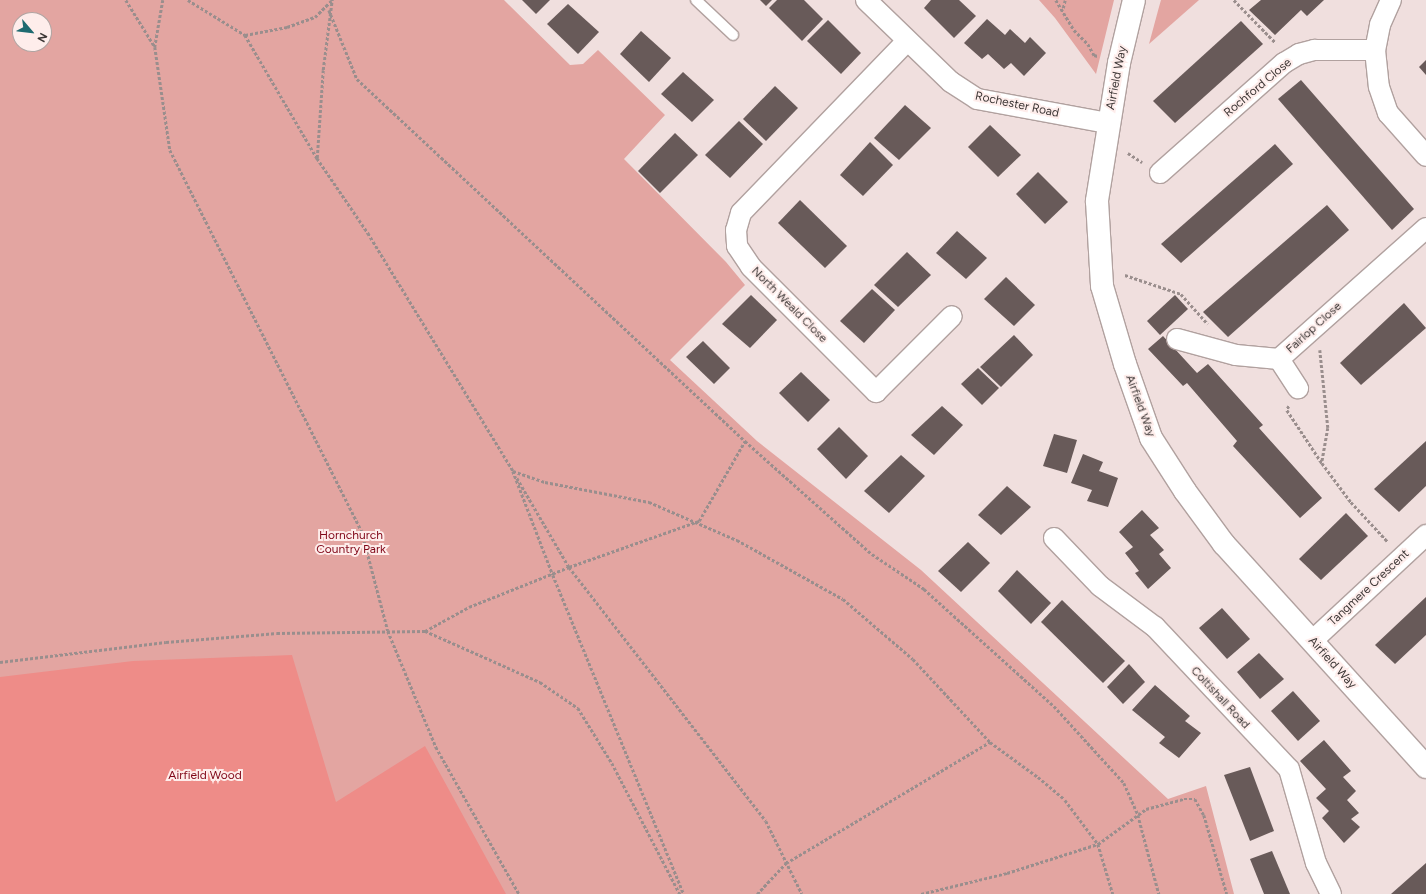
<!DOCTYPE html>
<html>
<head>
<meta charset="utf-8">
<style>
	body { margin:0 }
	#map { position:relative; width:1426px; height:894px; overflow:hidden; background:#f0dfde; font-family:Figtree,sans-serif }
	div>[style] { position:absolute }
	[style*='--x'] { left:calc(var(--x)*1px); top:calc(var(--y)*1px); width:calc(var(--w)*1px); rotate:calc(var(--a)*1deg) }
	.green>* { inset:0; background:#e3a5a1 }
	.forest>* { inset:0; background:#ee8c88 }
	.building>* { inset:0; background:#685a59 }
	.path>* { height:2.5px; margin-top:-1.25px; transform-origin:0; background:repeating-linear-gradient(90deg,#9a8e8d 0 3px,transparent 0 5px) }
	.roads { filter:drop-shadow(1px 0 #b1a19f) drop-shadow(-1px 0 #b1a19f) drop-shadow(0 1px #b1a19f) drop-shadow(0 -1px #b1a19f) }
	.lane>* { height:10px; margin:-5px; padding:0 5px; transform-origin:5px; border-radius:5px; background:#fff }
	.street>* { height:20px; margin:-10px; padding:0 10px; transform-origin:10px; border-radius:10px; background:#fff }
	.secondary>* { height:22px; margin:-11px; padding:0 11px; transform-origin:11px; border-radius:11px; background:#fff }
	span { translate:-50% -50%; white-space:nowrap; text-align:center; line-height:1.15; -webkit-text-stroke:4px #feedeb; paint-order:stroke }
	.street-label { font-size:12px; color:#3c3635 }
	.park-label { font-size:12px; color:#800718 }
	.north { position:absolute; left:12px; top:12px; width:40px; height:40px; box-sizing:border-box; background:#feedeb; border:1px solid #b0a4a2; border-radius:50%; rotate:118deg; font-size:11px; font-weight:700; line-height:16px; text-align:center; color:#3c3635 }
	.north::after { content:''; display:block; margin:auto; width:14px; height:18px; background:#1e6a70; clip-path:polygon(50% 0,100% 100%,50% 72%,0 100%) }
</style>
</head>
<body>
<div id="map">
	<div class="green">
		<div style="clip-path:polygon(evenodd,0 0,504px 0,570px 65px,583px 64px,598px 50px,665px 115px,624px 159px,726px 262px,745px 285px,670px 360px,757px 441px,921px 570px,1168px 799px,1206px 786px,1234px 894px,0 894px,0 0,20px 20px,44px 20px,44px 44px,20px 44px,20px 20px)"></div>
		<div style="clip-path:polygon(1039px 0,1114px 0,1096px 74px,1055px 18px)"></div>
		<div style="clip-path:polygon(1161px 0,1199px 0,1149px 44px,1159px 7px)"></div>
	</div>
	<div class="forest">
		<div style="clip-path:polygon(292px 655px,336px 802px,425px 746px,506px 894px,0 894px,0 677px,133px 661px)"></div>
	</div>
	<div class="building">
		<div style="clip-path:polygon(522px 0,550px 0,536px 14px)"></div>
		<div style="clip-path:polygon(760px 0,772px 0,766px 6px)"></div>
		<div style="clip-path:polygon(777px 0,804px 0,823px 19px,802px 41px,769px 8px)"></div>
		<div style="clip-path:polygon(931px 0,959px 0,976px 16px,954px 38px,924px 8px)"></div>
		<div style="clip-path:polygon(1261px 0,1324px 0,1307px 16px,1301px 10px,1275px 35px,1249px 10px)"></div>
		<div style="clip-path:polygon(568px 4px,599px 32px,578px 54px,547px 24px)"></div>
		<div style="clip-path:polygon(987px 19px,1005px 35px,1010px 29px,1025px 43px,1030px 37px,1046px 53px,1024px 76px,1011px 63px,1004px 69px,988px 54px,982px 59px,964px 43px)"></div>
		<div style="clip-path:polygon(828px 20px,861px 53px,841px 74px,807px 41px)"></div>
		<div style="clip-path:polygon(1241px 21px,1263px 44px,1175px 123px,1153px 101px)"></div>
		<div style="clip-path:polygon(641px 31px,671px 58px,649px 82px,620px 54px)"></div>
		<div style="clip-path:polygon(1426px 60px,1426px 75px,1419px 67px)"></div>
		<div style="clip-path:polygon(683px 72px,714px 100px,692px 122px,661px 94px)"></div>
		<div style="clip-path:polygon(1301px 80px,1414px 209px,1392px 230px,1278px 99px)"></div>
		<div style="clip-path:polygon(775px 86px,798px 108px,766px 141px,743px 119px)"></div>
		<div style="clip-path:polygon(905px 105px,931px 128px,899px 160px,874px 138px)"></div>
		<div style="clip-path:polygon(739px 121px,763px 144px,730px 178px,705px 155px)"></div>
		<div style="clip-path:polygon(990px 125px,1021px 155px,998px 177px,968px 147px)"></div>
		<div style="clip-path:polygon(675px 133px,698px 155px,660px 193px,638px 171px)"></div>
		<div style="clip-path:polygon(870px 142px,893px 165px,863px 196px,840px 175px)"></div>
		<div style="clip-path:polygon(1275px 144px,1293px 164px,1181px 263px,1161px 244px)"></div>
		<div style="clip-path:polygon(1038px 172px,1068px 202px,1045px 224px,1016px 194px)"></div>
		<div style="clip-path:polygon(800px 200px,847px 246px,825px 268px,778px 223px)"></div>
		<div style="clip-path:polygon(1327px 205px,1349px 230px,1228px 337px,1203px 312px)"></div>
		<div style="clip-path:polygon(957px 231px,987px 258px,966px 279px,936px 253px)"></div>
		<div style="clip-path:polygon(907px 252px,931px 275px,898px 307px,874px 285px)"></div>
		<div style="clip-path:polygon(1006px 277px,1035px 305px,1014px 326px,984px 299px)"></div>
		<div style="clip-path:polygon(872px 289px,895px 310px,864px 343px,840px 321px)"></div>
		<div style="clip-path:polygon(751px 295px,777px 320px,750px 348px,722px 324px)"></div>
		<div style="clip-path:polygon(1175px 295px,1188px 309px,1160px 335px,1147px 321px)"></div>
		<div style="clip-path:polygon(1404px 303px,1426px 328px,1361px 385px,1340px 363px)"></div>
		<div style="clip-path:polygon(1014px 335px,1033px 355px,1001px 387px,980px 367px)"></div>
		<div style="clip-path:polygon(1163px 336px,1197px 373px,1208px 364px,1263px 425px,1259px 428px,1322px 498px,1300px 518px,1233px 446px,1237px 441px,1187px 383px,1183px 386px,1148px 349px)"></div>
		<div style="clip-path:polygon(703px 341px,730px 368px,714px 384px,686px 357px)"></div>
		<div style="clip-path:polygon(978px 368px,999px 388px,982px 405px,961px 384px)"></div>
		<div style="clip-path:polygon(801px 372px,830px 400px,808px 422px,779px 393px)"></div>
		<div style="clip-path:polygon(942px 406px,963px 425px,934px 455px,911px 435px)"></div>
		<div style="clip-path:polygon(839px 427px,868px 456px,846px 479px,817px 449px)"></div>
		<div style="clip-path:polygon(1054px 434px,1077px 440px,1067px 473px,1043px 466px)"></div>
		<div style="clip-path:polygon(1426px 441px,1426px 486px,1399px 512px,1374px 489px)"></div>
		<div style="clip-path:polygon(1083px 454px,1103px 462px,1099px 471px,1118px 478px,1108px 507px,1087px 501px,1092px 490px,1071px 483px)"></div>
		<div style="clip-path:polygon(901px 455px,925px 476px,889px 513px,864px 491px)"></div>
		<div style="clip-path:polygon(1007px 486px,1031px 507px,1001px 535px,978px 515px)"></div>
		<div style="clip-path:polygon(1142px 510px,1159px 528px,1150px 535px,1164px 550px,1159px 554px,1171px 568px,1148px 589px,1135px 573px,1139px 571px,1125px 553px,1133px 547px,1119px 532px)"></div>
		<div style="clip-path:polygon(1346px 513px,1368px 536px,1321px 580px,1299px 559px)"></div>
		<div style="clip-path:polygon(968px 542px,990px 563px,961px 592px,938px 571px)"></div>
		<div style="clip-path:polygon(1017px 570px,1051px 603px,1031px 624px,998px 591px)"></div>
		<div style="clip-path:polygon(1426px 597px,1426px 635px,1395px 664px,1375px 645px)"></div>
		<div style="clip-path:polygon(1062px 600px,1125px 661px,1103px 683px,1041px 622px)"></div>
		<div style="clip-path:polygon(1222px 608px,1250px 639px,1227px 659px,1199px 628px)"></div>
		<div style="clip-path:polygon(1259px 653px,1284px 679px,1260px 699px,1237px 672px)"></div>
		<div style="clip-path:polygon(1129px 664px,1145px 682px,1123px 704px,1107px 687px)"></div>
		<div style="clip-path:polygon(1155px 685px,1190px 716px,1185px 721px,1201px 733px,1179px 758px,1159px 743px,1165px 737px,1132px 710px)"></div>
		<div style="clip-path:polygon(1293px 691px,1320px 721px,1298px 741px,1271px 711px)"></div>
		<div style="clip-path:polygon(1324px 740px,1351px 771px,1343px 777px,1356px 791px,1347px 800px,1359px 813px,1351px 819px,1360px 827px,1344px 843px,1322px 818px,1329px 811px,1316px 798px,1326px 789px,1300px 761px)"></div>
		<div style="clip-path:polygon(1250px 767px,1274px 831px,1250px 841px,1224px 775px)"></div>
		<div style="clip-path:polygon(1272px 851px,1290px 894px,1264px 894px,1250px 859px)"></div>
		<div style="clip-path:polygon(1426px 863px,1426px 894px,1391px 894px)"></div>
	</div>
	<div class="path">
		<div style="--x:126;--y:0;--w:55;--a:58.3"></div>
		<div style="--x:163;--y:0;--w:48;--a:99.7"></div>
		<div style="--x:155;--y:47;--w:104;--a:81.7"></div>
		<div style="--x:170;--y:150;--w:428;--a:63.3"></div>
		<div style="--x:362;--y:532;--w:102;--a:75.3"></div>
		<div style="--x:388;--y:631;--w:126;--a:67.5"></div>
		<div style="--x:436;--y:747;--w:169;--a:60.5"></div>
		<div style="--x:188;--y:0;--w:67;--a:31.6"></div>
		<div style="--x:245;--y:35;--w:143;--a:59.7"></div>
		<div style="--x:317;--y:158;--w:91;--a:55.8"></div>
		<div style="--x:368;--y:233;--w:279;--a:58.6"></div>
		<div style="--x:513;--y:471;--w:111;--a:69"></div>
		<div style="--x:553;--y:575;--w:345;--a:67.7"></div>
		<div style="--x:1056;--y:0;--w:35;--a:59"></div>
		<div style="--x:1074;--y:30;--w:20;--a:45"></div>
		<div style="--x:1088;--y:44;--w:13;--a:61"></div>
		<div style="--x:1094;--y:55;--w:4;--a:14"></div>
		<div style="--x:1234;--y:0;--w:60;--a:45.7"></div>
		<div style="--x:1063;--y:8;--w:8;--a:-76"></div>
		<div style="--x:329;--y:10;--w:74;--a:67.9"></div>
		<div style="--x:357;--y:79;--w:531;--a:43.01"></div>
		<div style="--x:745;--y:441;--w:170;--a:41.7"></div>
		<div style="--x:872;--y:554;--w:63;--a:33.9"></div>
		<div style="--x:924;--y:589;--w:175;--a:42"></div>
		<div style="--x:1054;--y:706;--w:104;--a:47.7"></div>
		<div style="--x:1124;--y:783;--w:35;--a:66"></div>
		<div style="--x:1138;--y:815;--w:82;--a:75.1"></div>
		<div style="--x:245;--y:35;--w:43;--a:-10.8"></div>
		<div style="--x:287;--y:27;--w:30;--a:-20"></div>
		<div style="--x:315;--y:17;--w:23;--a:-45"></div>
		<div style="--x:1128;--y:153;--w:17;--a:33"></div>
		<div style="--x:317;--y:158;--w:88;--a:-86.1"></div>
		<div style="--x:323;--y:70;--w:71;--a:-82.7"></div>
		<div style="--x:1125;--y:275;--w:59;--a:18.7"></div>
		<div style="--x:1181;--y:294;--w:40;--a:48"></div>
		<div style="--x:1320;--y:350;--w:78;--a:84.1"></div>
		<div style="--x:1328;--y:428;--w:36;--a:100"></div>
		<div style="--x:1289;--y:406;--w:4;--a:117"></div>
		<div style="--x:1287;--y:410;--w:64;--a:56.6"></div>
		<div style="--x:1322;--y:463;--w:49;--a:53.4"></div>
		<div style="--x:1351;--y:502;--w:54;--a:47.2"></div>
		<div style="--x:513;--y:471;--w:34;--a:19"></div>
		<div style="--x:545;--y:482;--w:106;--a:10.9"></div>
		<div style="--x:649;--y:502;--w:96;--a:23.4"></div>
		<div style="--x:737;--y:540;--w:121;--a:29.1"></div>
		<div style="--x:843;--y:599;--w:92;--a:40.6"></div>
		<div style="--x:913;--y:659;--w:113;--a:47.1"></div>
		<div style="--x:990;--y:742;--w:59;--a:36.1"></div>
		<div style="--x:1038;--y:777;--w:35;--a:40"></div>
		<div style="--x:1065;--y:800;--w:55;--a:53.1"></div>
		<div style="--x:1098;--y:844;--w:52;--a:73.3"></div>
		<div style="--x:517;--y:478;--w:103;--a:59.7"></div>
		<div style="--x:569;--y:567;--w:321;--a:52.2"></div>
		<div style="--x:766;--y:821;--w:81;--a:63.7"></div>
		<div style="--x:425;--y:631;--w:50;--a:-28.6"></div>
		<div style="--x:469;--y:607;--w:108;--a:-21.8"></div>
		<div style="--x:569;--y:567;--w:138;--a:-19.5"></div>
		<div style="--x:699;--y:521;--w:92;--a:-60.1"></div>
		<div style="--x:0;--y:662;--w:167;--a:-6.9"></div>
		<div style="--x:166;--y:642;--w:111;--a:-4.6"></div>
		<div style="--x:277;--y:633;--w:148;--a:-0.8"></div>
		<div style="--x:425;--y:631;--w:126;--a:23.9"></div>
		<div style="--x:540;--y:682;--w:46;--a:34.4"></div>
		<div style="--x:578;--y:708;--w:65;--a:58.3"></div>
		<div style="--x:612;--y:763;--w:148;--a:62.6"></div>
		<div style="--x:757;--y:894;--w:42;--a:-46.9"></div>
		<div style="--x:786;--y:863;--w:237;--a:-30.7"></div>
		<div style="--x:921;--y:894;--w:89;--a:-13.7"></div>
		<div style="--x:1007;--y:873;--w:96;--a:-17.7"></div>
		<div style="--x:1098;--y:844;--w:59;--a:-36.1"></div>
		<div style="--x:1146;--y:809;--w:39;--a:-15"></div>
		<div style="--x:1184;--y:799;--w:11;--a:0"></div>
		<div style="--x:1195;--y:799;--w:18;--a:61"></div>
		<div style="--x:1204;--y:815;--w:82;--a:73.8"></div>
	</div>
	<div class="roads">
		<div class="lane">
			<div style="--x:696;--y:0;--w:51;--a:43.4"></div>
		</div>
		<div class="street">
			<div style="--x:866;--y:0;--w:118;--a:44"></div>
			<div style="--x:951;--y:82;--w:31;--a:33"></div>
			<div style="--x:977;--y:99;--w:133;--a:10.4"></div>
			<div style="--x:1391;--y:0;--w:27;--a:114"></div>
			<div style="--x:1380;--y:25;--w:25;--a:101"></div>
			<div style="--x:1375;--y:50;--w:37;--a:84"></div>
			<div style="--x:1379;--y:87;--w:28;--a:71"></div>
			<div style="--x:1388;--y:113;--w:57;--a:48.5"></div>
			<div style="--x:907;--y:41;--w:239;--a:134"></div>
			<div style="--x:741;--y:213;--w:18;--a:106"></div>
			<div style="--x:736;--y:230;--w:16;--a:86"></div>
			<div style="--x:737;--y:246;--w:25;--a:56"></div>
			<div style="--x:751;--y:267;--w:177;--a:45"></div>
			<div style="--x:876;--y:392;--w:107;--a:-45"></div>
			<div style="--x:1160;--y:173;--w:166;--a:-41.6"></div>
			<div style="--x:1284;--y:63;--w:17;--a:-31"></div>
			<div style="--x:1299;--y:54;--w:16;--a:-15"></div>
			<div style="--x:1314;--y:50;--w:61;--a:0"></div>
			<div style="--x:1177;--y:339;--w:61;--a:15.2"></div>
			<div style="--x:1236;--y:355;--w:43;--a:5.3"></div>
			<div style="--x:1279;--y:359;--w:197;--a:-41.7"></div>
			<div style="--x:1279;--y:359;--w:35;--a:57"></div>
			<div style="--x:1054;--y:538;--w:66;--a:46.2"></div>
			<div style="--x:1100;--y:586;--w:69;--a:36.7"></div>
			<div style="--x:1155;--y:627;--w:195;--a:46.7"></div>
			<div style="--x:1289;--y:769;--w:98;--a:74"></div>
			<div style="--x:1316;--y:863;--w:34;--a:64"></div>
			<div style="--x:1312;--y:641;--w:156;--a:-42.9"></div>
		</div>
		<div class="secondary">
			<div style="--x:1134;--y:0;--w:65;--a:103.4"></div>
			<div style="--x:1119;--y:63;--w:140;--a:99.1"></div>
			<div style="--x:1097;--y:201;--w:85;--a:86.6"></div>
			<div style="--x:1102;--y:286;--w:81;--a:73.6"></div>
			<div style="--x:1125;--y:364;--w:78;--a:70.6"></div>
			<div style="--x:1151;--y:438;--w:63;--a:57.3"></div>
			<div style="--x:1185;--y:491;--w:66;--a:53.7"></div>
			<div style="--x:1224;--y:544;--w:301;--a:47.8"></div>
		</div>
	</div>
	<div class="street-label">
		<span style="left:1117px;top:78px;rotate:-79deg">Airfield Way</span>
		<span style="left:1258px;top:88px;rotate:-40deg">Rochford Close</span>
		<span style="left:1017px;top:105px;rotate:12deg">Rochester Road</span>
		<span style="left:789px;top:305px;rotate:45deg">North Weald Close</span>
		<span style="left:1314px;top:328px;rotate:-42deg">Fairlop Close</span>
		<span style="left:1140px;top:406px;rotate:70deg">Airfield Way</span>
		<span style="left:1369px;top:588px;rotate:-43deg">Tangmere Crescent</span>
		<span style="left:1332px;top:663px;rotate:48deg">Airfield Way</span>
		<span style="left:1220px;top:698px;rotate:47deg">Coltishall Road</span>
	</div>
	<div class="park-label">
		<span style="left:351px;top:543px">Hornchurch<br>Country Park</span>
		<span style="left:205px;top:776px">Airfield Wood</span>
	</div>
	<div class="north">N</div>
</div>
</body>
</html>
